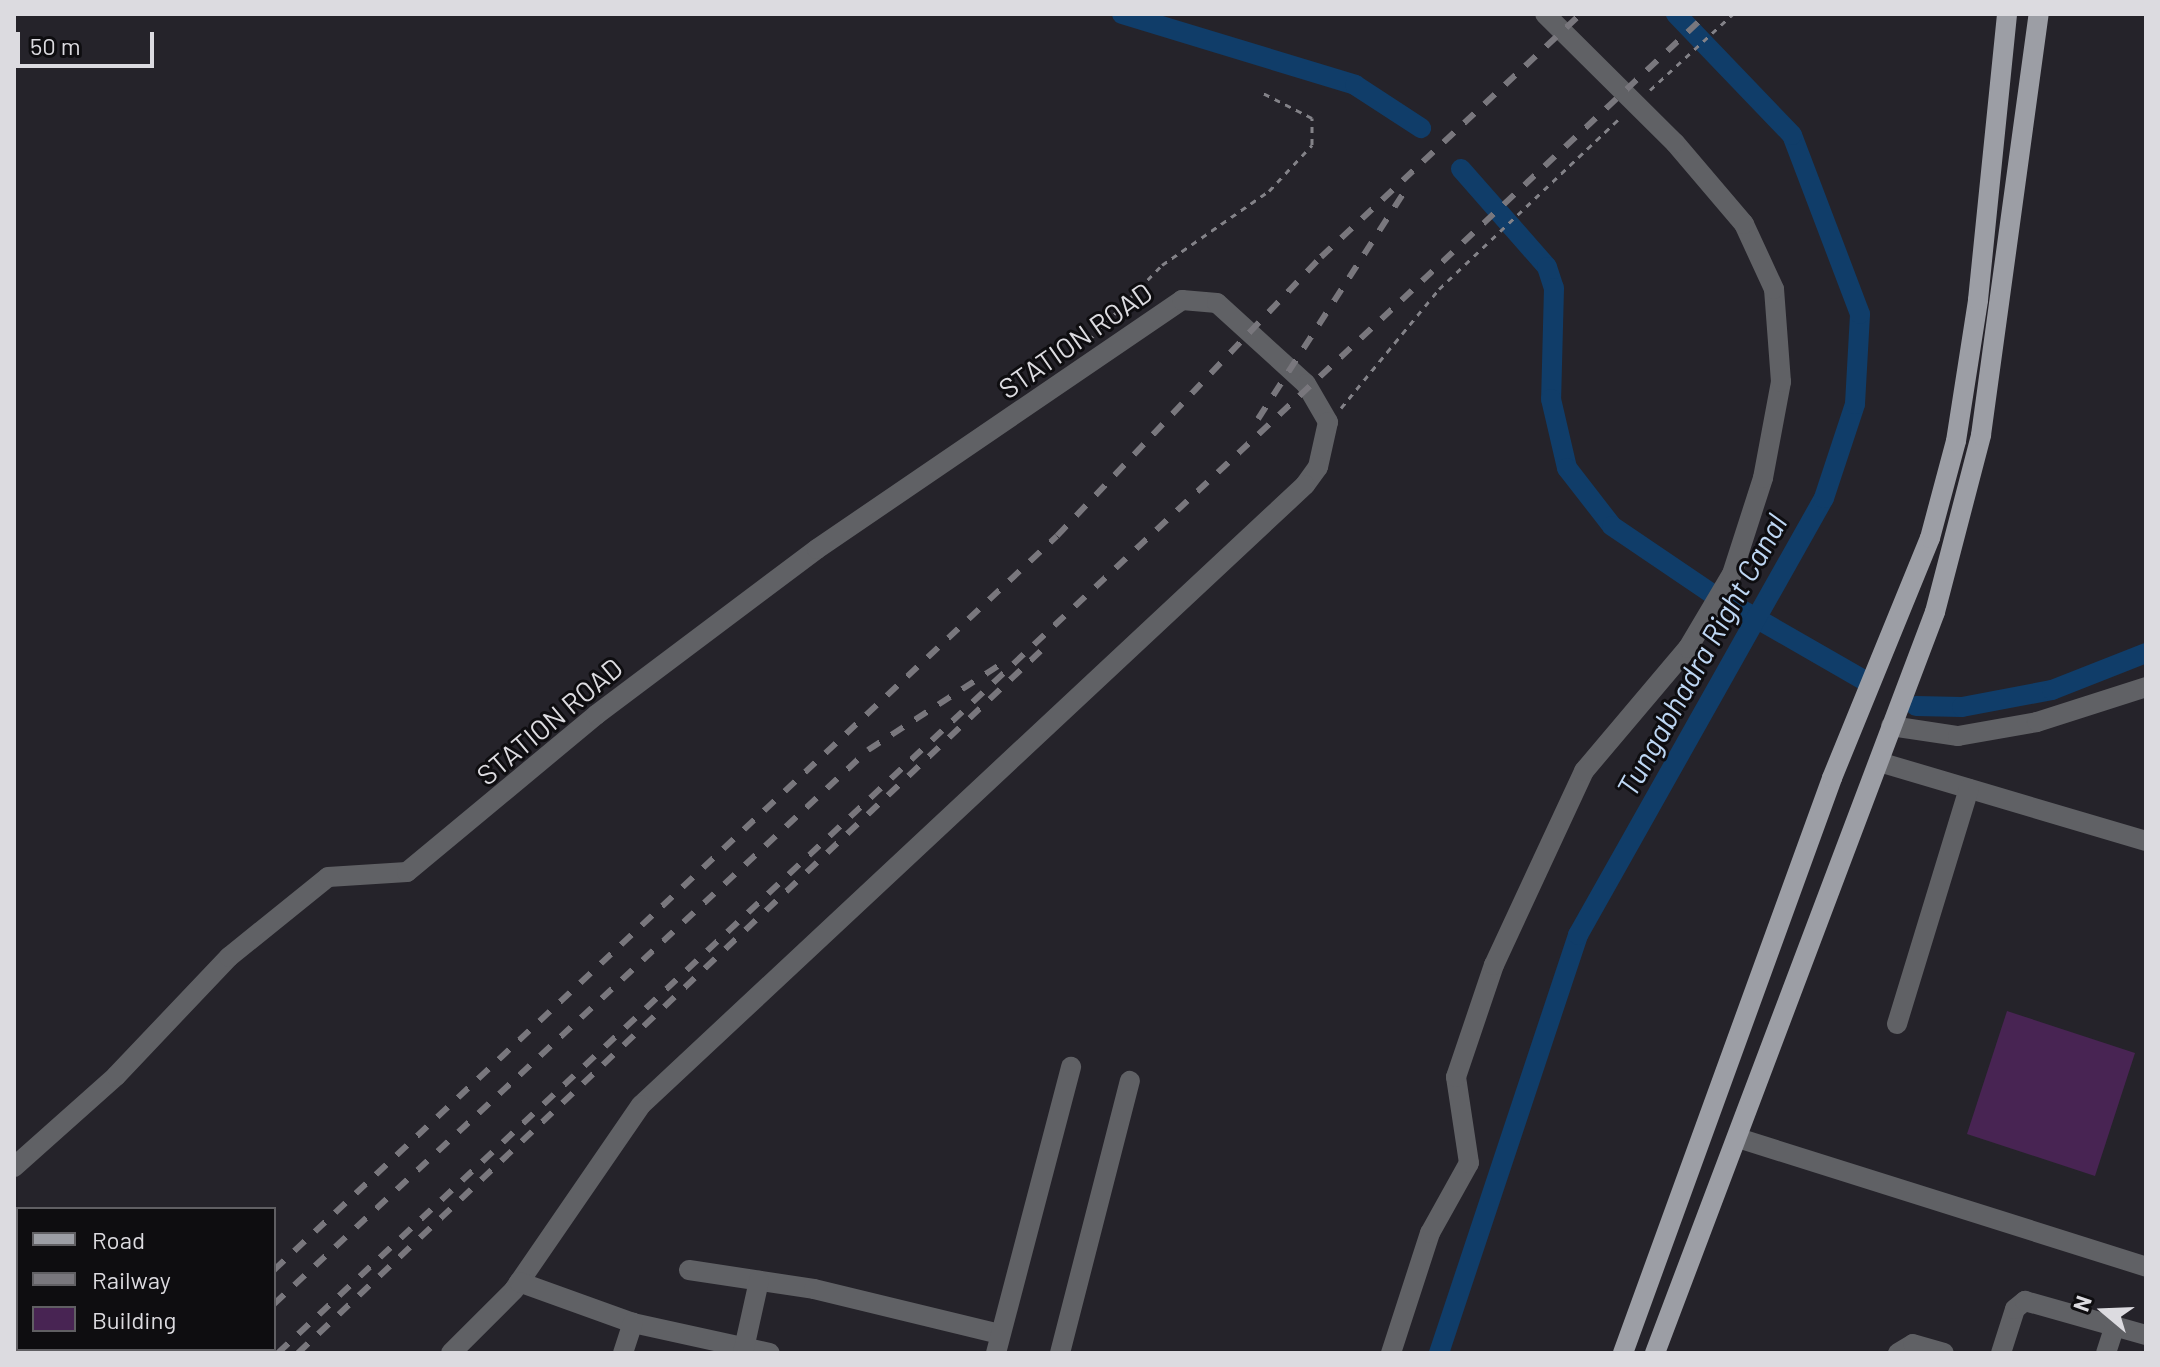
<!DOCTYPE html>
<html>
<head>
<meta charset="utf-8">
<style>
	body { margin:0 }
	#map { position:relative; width:2160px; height:1367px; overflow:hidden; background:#25232a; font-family:Barlow,sans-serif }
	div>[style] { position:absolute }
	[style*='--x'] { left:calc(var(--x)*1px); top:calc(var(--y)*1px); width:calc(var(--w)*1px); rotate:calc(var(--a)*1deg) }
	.canal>* { height:20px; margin:-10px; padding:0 10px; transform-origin:10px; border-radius:10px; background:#103d69 }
	.building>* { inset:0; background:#482453 }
	.path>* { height:3px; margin-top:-1.5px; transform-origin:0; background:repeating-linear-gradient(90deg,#838288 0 6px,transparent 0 12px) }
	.minor>* { height:20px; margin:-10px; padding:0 10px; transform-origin:10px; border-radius:10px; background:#606165 }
	.major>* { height:20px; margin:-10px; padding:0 10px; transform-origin:10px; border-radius:10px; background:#9c9ea5 }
	.rail>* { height:6px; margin-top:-3px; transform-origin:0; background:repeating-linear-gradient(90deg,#79777d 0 14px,transparent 0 28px) }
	span { translate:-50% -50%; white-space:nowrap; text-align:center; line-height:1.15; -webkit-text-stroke:6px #0e0d10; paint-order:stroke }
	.street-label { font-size:28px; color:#dcdbe0 }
	.water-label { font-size:30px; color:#bed7f4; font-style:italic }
	.frame { position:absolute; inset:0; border:16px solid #dcdbe0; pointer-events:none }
	.legend { position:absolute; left:16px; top:1207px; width:260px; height:144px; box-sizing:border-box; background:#0e0d10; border:2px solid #605f63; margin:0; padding:10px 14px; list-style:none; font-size:24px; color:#dcdbe0 }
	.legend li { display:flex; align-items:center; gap:16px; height:40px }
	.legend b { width:40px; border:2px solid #605f63 }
	.north { position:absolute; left:2064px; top:1271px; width:80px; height:80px; -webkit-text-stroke:6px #0e0d10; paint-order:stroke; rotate:289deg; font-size:22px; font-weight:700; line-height:32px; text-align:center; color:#dcdbe0 }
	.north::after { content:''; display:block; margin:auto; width:28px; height:36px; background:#dcdbe0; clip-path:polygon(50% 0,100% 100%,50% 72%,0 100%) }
	.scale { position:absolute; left:16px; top:32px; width:138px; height:36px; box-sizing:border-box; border:4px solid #dcdbe0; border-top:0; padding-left:10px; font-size:24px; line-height:28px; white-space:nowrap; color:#dcdbe0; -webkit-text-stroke:6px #0e0d10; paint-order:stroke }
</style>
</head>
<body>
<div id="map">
	<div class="canal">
		<div style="--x:1122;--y:14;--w:244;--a:16.9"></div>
		<div style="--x:1355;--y:85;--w:79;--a:33.1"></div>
		<div style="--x:1461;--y:169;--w:130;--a:48.7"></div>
		<div style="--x:1547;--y:267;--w:22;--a:72"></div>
		<div style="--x:1554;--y:288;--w:111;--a:91.5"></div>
		<div style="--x:1551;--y:399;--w:71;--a:76.9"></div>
		<div style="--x:1567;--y:468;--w:73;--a:52.2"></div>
		<div style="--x:1612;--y:526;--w:123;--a:34.1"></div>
		<div style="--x:1728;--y:602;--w:160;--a:29.9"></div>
		<div style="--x:1916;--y:706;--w:46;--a:1.2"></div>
		<div style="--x:1962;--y:707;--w:92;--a:-10.7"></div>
		<div style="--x:2052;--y:690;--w:101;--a:-21.5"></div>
		<div style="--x:1439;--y:1353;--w:441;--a:-71.6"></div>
		<div style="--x:1578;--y:935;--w:501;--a:-60.62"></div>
		<div style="--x:1824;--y:498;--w:99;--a:-71.7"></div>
		<div style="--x:1855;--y:404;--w:90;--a:-86.8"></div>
		<div style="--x:1860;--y:314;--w:191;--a:-110.8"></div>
		<div style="--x:1792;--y:135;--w:168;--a:-133.8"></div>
	</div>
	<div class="building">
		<div style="clip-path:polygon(2007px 1011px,2135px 1053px,2095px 1176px,1967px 1134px)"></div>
	</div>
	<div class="path">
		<div style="--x:1650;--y:90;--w:113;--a:-42.5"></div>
		<div style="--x:1089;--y:340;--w:105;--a:-45.8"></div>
		<div style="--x:1162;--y:265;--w:130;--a:-34.7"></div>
		<div style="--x:1269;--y:191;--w:63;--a:-46.9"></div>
		<div style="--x:1312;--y:145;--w:27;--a:-90"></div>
		<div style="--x:1312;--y:118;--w:57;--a:-153"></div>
		<div style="--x:1341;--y:408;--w:154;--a:-50.5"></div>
		<div style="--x:1439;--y:289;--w:250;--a:-43.4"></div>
	</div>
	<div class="minor">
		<div style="--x:1891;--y:726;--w:68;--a:8.5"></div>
		<div style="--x:1958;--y:736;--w:80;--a:-10"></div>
		<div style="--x:2037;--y:722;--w:114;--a:-17.8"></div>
		<div style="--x:1879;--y:762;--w:278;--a:16.5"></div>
		<div style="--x:1897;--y:1024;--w:246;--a:-73"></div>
		<div style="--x:1738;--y:1138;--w:428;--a:17.5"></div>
		<div style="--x:14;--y:1167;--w:137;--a:-41.7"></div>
		<div style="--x:116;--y:1076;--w:164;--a:-46.5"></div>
		<div style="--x:229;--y:957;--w:127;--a:-38.9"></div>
		<div style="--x:328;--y:877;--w:79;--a:-3.6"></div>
		<div style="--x:407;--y:872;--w:246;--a:-39.7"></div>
		<div style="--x:596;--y:715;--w:276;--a:-36.9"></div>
		<div style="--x:817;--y:549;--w:442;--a:-34.3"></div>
		<div style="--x:1182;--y:300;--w:35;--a:5"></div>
		<div style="--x:1217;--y:303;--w:120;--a:42.3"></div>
		<div style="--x:1306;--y:384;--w:44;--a:59.9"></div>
		<div style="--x:1328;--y:422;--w:46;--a:102.5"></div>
		<div style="--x:1318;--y:467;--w:22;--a:126"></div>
		<div style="--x:1305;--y:485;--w:908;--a:136.96"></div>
		<div style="--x:641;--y:1105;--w:224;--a:124.5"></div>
		<div style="--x:514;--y:1290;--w:89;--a:135"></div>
		<div style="--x:689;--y:1270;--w:126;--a:8.6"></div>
		<div style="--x:814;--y:1289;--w:191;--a:13.6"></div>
		<div style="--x:519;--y:1282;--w:121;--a:19.8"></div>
		<div style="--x:633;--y:1323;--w:140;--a:12.4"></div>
		<div style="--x:623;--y:1353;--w:32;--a:-72"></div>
		<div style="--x:743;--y:1353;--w:74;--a:-77.5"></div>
		<div style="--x:996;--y:1353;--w:296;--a:-75.3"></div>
		<div style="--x:1060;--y:1353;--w:281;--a:-75.6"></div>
		<div style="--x:1391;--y:1353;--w:126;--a:-72"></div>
		<div style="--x:1430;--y:1233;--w:80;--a:-60.9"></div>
		<div style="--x:1469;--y:1163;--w:87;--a:-98.6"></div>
		<div style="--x:1456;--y:1077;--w:118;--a:-71.3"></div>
		<div style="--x:1494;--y:965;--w:214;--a:-65.1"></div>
		<div style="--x:1584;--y:771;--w:161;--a:-49.8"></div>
		<div style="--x:1688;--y:648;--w:86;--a:-59.3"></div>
		<div style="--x:1732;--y:574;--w:101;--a:-72.1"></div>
		<div style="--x:1763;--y:478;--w:98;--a:-79.4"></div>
		<div style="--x:1781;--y:382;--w:93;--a:-94.3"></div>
		<div style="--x:1774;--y:289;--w:72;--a:-114.8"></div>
		<div style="--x:1744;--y:224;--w:106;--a:-130.4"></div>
		<div style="--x:1675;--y:143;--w:183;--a:-135.2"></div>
		<div style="--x:1898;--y:1353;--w:17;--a:-31"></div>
		<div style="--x:1913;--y:1344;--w:32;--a:16"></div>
		<div style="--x:2001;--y:1353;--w:46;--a:-72.3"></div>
		<div style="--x:2015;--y:1309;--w:13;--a:-39"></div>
		<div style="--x:2025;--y:1301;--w:126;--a:15.7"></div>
		<div style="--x:2106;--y:1353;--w:29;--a:-72"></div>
	</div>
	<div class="major">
		<div style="--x:1623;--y:1353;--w:612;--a:-70.02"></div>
		<div style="--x:1832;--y:778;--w:259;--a:-67.8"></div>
		<div style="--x:1930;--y:538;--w:100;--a:-75"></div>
		<div style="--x:1956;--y:441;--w:143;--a:-81.1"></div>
		<div style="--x:1978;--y:300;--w:287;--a:-84.2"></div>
		<div style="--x:1655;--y:1353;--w:792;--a:-69.3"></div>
		<div style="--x:1935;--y:612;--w:183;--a:-75.4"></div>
		<div style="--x:1981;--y:435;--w:425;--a:-82.2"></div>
	</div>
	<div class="rail">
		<div style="--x:1258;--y:419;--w:268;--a:-57.2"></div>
		<div style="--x:274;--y:1270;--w:1073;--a:-43.15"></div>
		<div style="--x:1057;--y:536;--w:384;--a:-46.6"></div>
		<div style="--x:1321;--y:257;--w:356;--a:-43.1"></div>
		<div style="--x:274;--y:1304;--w:812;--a:-43"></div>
		<div style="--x:868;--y:750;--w:158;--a:-32.9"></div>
		<div style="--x:185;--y:1353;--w:6;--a:-45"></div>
		<div style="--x:222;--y:1353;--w:6;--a:-45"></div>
		<div style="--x:278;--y:1353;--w:1958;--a:-43.14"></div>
		<div style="--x:298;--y:1353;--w:1033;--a:-43.39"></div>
	</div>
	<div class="street-label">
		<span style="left:1075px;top:340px;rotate:-35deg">STATION ROAD</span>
		<span style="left:549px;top:721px;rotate:-40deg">STATION ROAD</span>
	</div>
	<div class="water-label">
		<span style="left:1701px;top:655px;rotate:-61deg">Tungabhadra Right Canal</span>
	</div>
	<div class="frame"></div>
	<ul class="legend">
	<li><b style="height:10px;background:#9c9ea5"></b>Road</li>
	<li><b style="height:10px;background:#79777d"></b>Railway</li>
	<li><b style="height:22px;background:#482453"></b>Building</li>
	</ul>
	<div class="north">N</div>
	<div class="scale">50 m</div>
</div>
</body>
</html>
